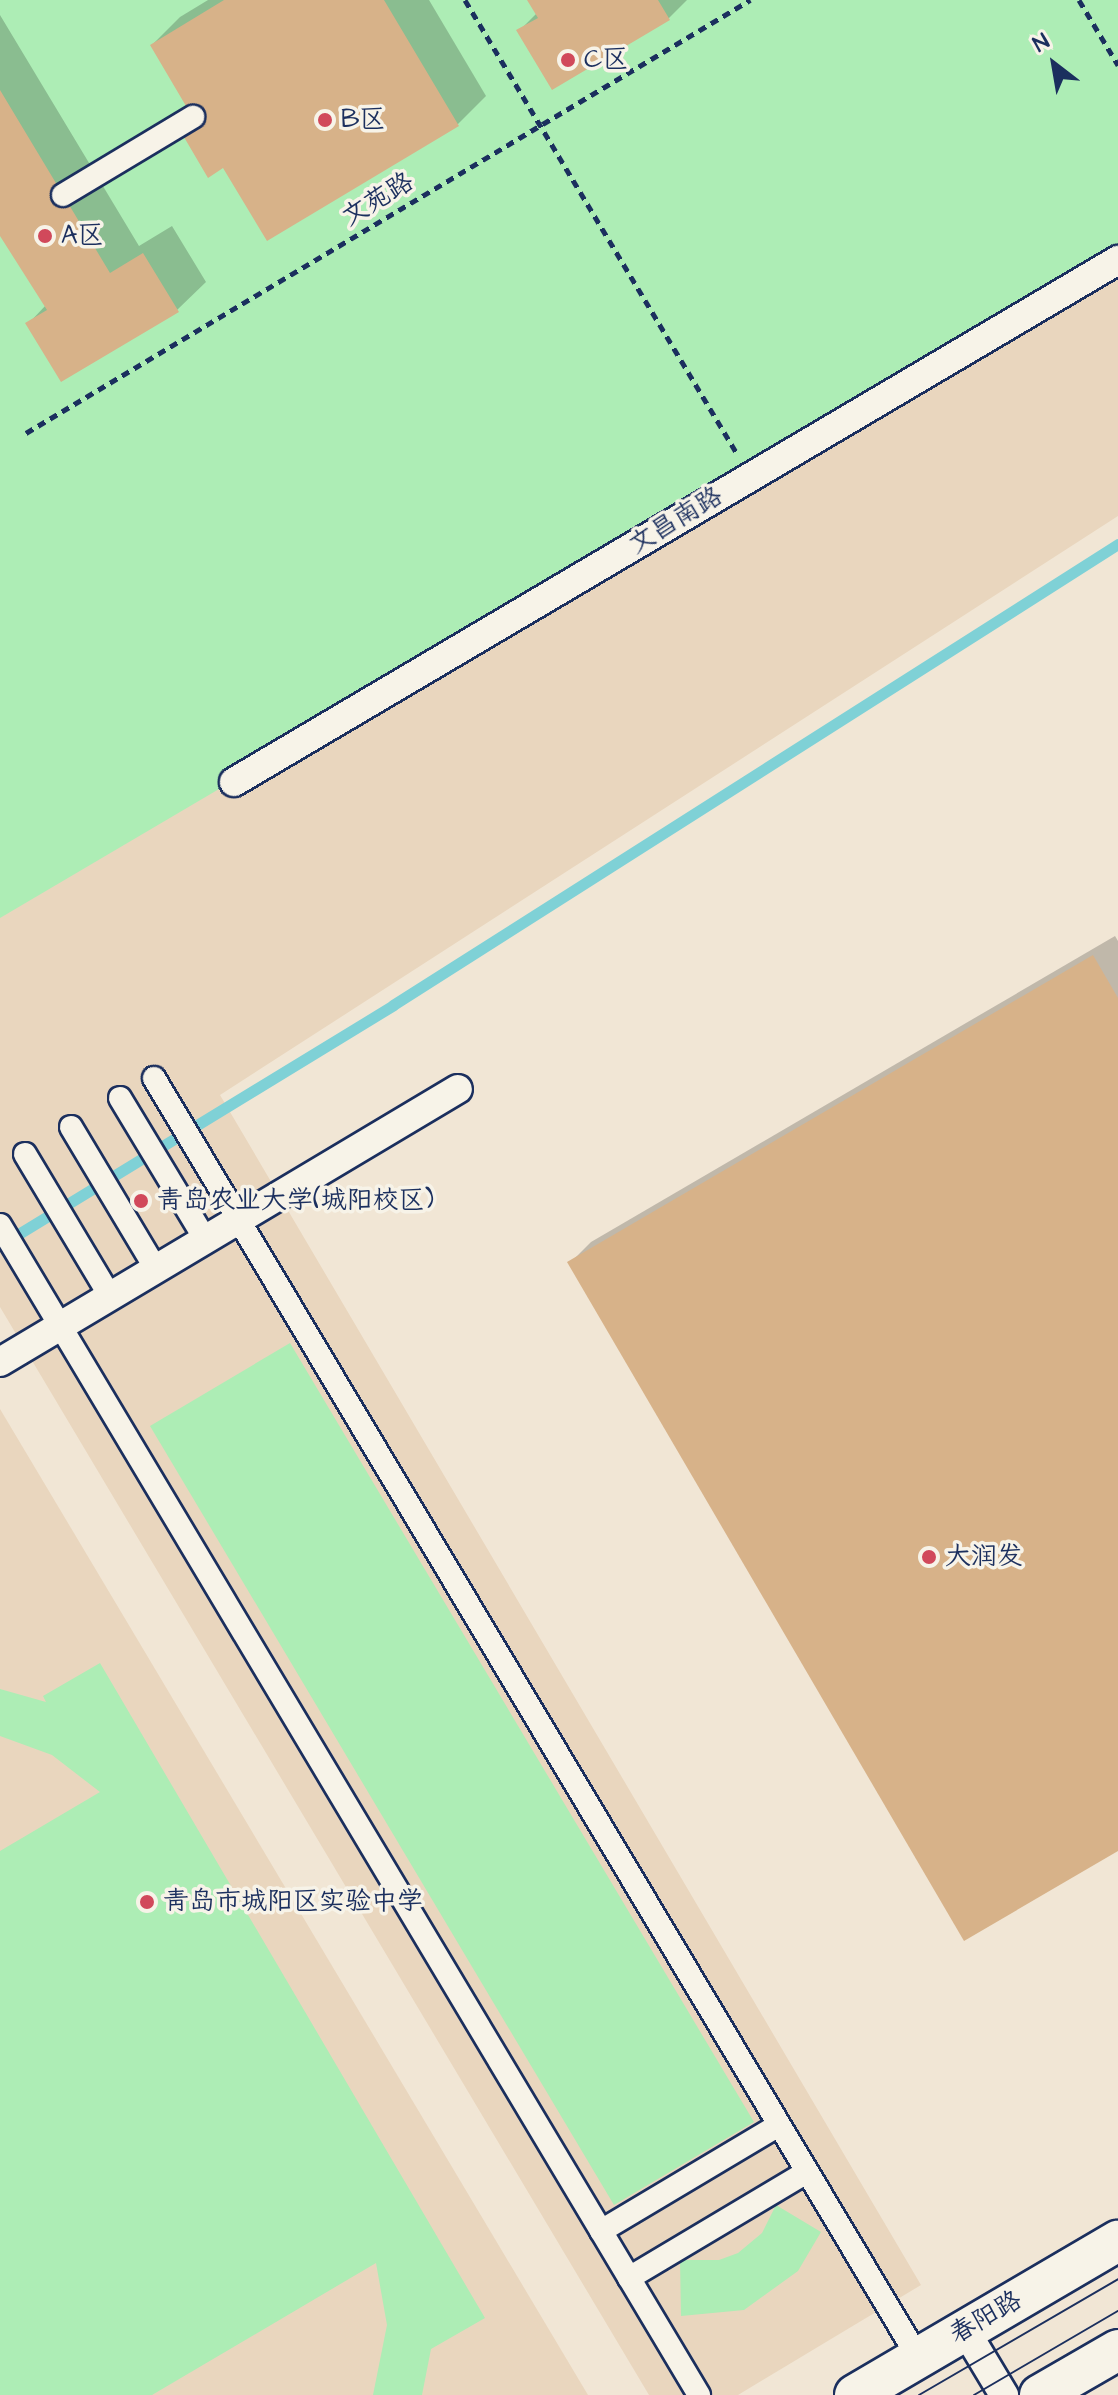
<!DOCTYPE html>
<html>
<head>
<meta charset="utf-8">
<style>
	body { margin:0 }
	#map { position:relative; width:1118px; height:2395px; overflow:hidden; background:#f1e6d5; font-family:"Architects Daughter","LXGW WenKai TC",sans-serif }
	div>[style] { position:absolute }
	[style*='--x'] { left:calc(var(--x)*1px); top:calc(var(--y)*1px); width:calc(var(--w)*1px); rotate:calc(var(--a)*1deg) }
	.built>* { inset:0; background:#e9d6be }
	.green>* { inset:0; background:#adedb5 }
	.shadow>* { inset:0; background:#0003 }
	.stream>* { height:11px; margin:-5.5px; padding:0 5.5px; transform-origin:5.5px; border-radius:5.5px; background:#7fd1d6 }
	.building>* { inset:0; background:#d7b289 }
	.path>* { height:5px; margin-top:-2.5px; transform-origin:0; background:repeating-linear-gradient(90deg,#1b2f5e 0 8px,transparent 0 14px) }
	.roads { filter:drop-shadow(2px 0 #1b2f5e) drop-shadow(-2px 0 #1b2f5e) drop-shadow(0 2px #1b2f5e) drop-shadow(0 -2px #1b2f5e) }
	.pedestrian>* { height:22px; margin:-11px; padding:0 11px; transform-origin:11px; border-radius:11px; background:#f7f3e8 }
	.minor>* { height:28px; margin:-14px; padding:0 14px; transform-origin:14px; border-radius:14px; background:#f7f3e8 }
	.secondary>* { height:40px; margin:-20px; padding:0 20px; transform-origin:20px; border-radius:20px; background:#f7f3e8 }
	.tram>* { height:2px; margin:-1px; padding:0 1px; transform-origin:1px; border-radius:1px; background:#1b2f5e }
	.dots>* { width:22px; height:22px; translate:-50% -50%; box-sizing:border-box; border:4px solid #f7f3e8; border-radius:50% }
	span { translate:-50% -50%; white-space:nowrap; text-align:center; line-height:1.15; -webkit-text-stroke:7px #f7f3e8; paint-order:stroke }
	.poi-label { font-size:26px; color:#1b2f5e }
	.left { translate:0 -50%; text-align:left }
	.street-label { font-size:26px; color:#1b2f5e }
	.north { position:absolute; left:1014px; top:24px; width:80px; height:80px; -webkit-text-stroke:6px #f7f3e8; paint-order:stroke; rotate:329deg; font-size:22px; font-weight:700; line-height:32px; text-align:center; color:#1b2f5e }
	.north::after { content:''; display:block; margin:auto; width:28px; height:36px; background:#1b2f5e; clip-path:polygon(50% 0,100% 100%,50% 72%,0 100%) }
</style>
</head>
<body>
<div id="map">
	<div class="built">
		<div style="clip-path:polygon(0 0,1118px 0,1118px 516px,220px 1095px,921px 2285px,738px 2395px,649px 2395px,0 1307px)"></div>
		<div style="clip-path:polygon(0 1409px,588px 2395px,0 2395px)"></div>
	</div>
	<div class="green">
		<div style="clip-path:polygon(0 0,1118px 0,1118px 260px,0 918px)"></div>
		<div style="clip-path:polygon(290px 1343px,754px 2122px,614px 2205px,150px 1426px)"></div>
		<div style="clip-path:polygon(100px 1663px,485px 2318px,431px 2349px,422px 2395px,373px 2395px,387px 2325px,376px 2263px,152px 2395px,0 2395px,0 1851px,100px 1792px,52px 1755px,0 1736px,0 1689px,46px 1702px,43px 1696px)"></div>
		<div style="clip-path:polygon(776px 2205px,821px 2232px,798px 2271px,744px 2310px,681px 2316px,680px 2260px,719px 2260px,738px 2253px,762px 2233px)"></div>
	</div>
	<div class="shadow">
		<div style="clip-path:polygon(208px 0,429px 0,486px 96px,458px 124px,268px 238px,152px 45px,180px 17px)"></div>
		<div style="clip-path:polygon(530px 0,687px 0,669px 18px,519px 31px,537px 13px)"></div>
		<div style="clip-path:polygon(0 15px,139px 246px,172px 226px,206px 282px,177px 310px,28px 324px,46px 305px,0 234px)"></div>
		<div style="clip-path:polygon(1115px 936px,1118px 941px,1118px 1849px,570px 1263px,591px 1242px)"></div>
	</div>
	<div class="stream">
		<div style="--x:7;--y:1241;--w:452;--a:-31.4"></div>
		<div style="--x:393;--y:1005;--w:859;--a:-32.45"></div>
	</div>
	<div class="building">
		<div style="clip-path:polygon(224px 0,384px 0,459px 126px,267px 241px,223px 168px,208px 178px,181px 132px,196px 123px,150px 45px)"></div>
		<div style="clip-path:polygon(527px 0,658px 0,670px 20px,552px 90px,516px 30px,538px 18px)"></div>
		<div style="clip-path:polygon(0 90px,110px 273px,143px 253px,179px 312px,61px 382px,25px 323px,47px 310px,0 236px)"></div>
		<div style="clip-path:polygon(1093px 955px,1118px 998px,1118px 1851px,964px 1941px,567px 1262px)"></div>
	</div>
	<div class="path">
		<div style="--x:465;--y:0;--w:527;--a:59.05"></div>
		<div style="--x:1079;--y:0;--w:76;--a:59"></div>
		<div style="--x:26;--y:433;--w:844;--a:-30.88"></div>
	</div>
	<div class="roads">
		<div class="pedestrian">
			<div style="--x:63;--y:195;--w:152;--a:-31"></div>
			<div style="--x:154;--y:1078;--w:1490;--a:59.15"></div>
			<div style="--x:120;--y:1098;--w:165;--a:58.9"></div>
			<div style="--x:71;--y:1127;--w:165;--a:59.1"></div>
			<div style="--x:25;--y:1154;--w:165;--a:59.1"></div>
			<div style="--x:0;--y:1225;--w:1363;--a:59.14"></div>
			<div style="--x:601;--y:2231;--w:207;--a:-30.8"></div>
			<div style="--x:629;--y:2278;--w:207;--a:-30.8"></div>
		</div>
		<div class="minor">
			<div style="--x:234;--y:782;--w:1027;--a:-30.56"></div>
			<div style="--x:0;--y:1362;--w:533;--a:-30.8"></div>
			<div style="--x:965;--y:2330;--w:76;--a:59"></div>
		</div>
		<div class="secondary">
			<div style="--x:855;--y:2395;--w:305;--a:-30.4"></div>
			<div style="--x:1040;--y:2395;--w:90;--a:-30"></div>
		</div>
	</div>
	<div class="tram">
		<div style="--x:919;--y:2395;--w:230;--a:-30.2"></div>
		<div style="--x:974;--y:2395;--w:167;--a:-30.3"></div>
	</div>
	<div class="dots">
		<div style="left:568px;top:60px;background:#d1495b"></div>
		<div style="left:325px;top:120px;background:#d1495b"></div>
		<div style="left:45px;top:236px;background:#d1495b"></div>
		<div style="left:141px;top:1201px;background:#d1495b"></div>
		<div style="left:929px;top:1557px;background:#d1495b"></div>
		<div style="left:147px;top:1902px;background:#d1495b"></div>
	</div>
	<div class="poi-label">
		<span class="left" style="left:584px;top:60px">C区</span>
		<span class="left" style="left:341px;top:120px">B区</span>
		<span class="left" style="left:61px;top:236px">A区</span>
		<span class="left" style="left:157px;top:1201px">青岛农业大学(城阳校区)</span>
		<span class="left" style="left:945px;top:1557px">大润发</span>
		<span class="left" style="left:163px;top:1902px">青岛市城阳区实验中学</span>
	</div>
	<div class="street-label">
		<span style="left:378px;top:200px;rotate:-31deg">文苑路</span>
		<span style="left:676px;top:521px;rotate:-31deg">文昌南路</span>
		<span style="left:986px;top:2318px;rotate:-30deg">春阳路</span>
	</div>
	<div class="north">N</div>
</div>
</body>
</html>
